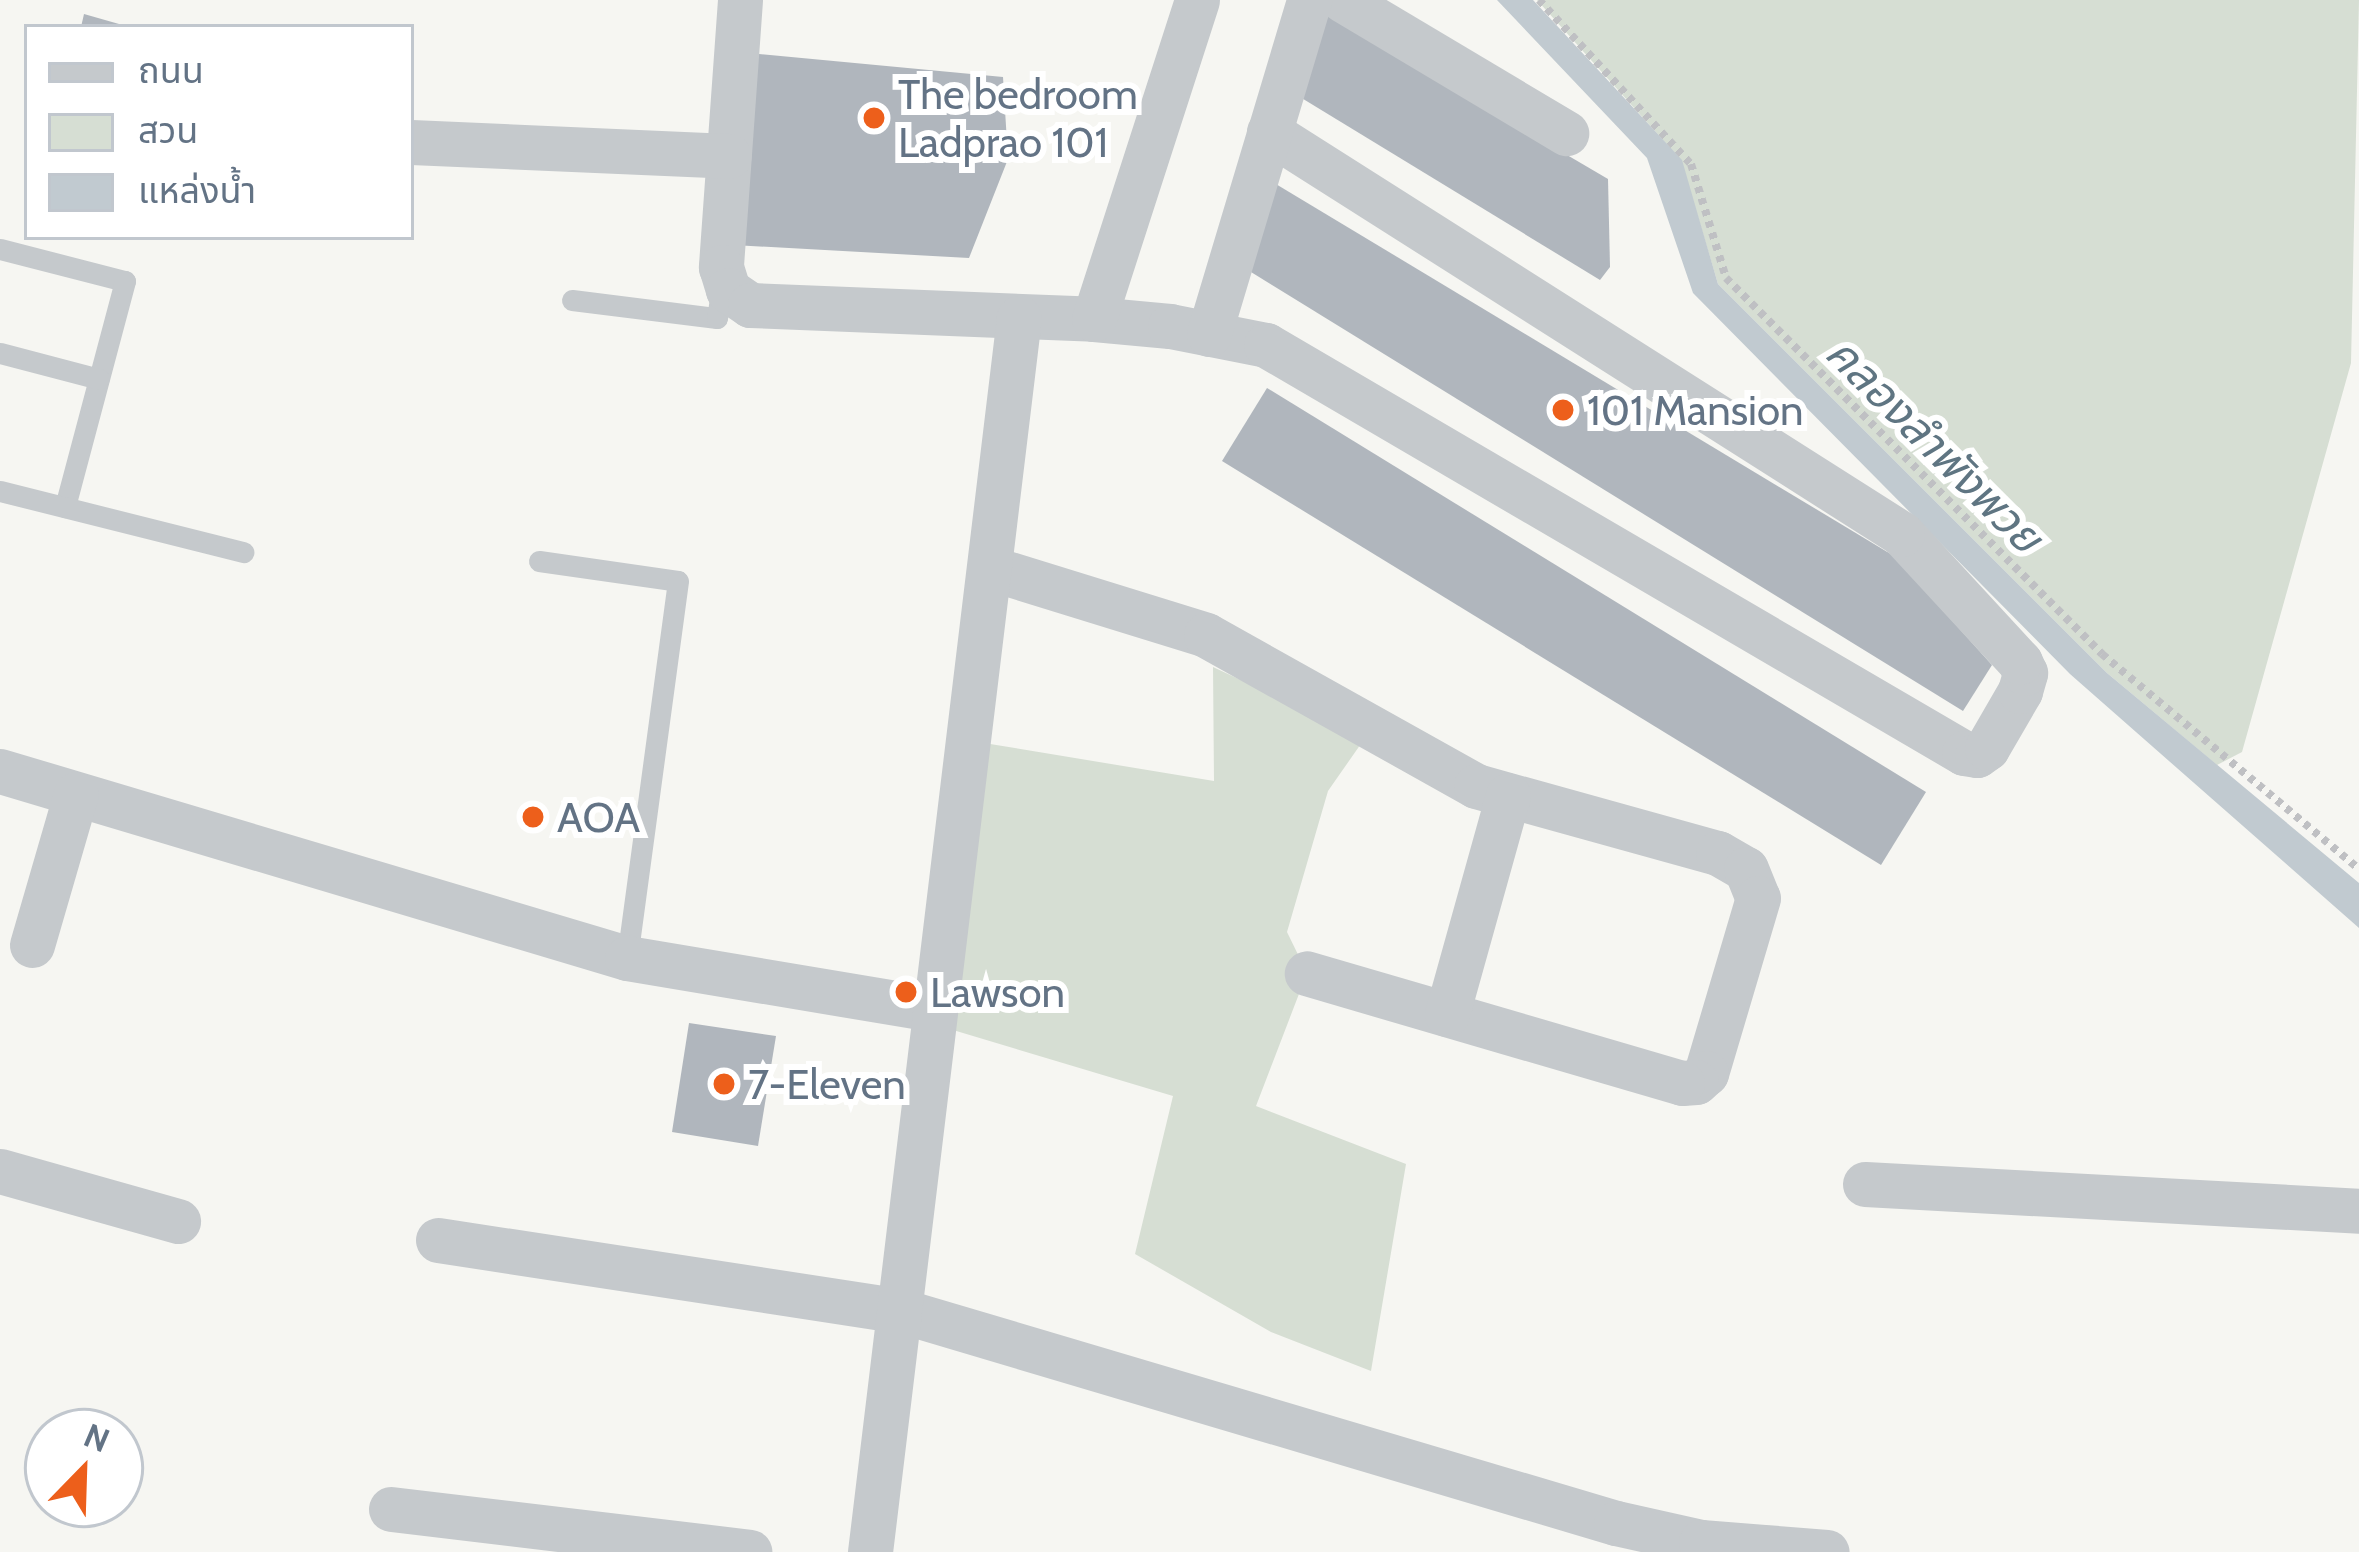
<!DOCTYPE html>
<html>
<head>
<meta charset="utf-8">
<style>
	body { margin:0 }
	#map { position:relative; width:2359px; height:1552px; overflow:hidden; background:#f6f6f2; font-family:Cabin,"Noto Sans Thai",sans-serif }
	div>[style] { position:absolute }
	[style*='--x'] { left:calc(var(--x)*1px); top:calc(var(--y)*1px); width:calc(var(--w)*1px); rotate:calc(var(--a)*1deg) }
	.green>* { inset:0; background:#d6ded3 }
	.water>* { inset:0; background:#c1cad0 }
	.building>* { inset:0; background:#b0b6bd }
	.path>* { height:8px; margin-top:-4px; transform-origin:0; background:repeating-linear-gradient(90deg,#bfc0c3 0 6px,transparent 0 12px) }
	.lane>* { height:21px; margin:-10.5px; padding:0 10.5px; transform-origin:10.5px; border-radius:10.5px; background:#c5c9cc }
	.street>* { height:45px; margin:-22.5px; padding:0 22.5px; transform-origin:22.5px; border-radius:22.5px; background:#c5c9cc }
	.dots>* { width:33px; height:33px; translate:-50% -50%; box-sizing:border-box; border:6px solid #fff; border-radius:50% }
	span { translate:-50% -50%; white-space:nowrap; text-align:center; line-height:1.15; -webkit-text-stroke:12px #fff; paint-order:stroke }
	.poi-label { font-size:42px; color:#637385 }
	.left { translate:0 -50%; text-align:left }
	.water-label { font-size:45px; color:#5f7582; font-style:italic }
	.legend { position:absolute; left:24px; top:24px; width:390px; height:216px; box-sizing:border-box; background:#fff; border:3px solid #c1c7ce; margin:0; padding:15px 21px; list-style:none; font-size:36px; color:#637385 }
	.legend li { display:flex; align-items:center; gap:24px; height:60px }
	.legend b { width:60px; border:3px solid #c1c7ce }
	.north { position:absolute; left:24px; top:1408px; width:120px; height:120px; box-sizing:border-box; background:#fff; border:3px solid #c1c7ce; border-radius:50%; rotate:23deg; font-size:33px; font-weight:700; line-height:48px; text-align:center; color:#637385 }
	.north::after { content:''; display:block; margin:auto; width:42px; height:54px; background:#ed5f1b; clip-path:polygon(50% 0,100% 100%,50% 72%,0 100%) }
</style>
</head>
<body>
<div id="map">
	<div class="green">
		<div style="clip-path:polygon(1537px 0,2359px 0,2351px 363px,2242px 752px,2217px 765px,2107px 673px,1718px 284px,1681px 160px)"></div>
		<div style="clip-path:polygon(1213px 667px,1365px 738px,1328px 791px,1287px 932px,1307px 973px,1256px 1106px,1406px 1164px,1371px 1371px,1271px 1332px,1135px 1254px,1173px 1096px,943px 1027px,984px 743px,1214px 781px)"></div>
	</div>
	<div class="water">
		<div style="clip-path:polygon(1497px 0,1533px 0,1682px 160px,1718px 284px,2107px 673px,2359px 883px,2359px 928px,2070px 674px,1693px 293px,1647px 158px)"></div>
	</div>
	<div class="building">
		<div style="clip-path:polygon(1316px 8px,1608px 179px,1610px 267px,1600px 280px,1295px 94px)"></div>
		<div style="clip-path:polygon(84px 14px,126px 26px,125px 27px,81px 27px)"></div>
		<div style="clip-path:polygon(749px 53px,1003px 77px,1008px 159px,969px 258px,733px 245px)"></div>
		<div style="clip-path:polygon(1266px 178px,1894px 556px,1992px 665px,1963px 711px,1238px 264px)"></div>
		<div style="clip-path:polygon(1267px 388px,1926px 792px,1881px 865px,1222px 461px)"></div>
		<div style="clip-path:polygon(689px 1023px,776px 1036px,758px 1146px,672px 1132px)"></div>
	</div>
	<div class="path">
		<div style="--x:1539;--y:0;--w:224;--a:47.2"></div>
		<div style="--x:1691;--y:164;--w:119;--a:72.9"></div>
		<div style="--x:1726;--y:278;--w:532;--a:45"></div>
		<div style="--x:2102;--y:654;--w:335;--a:39.9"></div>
	</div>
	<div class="lane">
		<div style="--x:0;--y:249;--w:129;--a:14.4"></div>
		<div style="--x:125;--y:281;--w:234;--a:104.9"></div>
		<div style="--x:572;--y:300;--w:146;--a:7.1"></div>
		<div style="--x:717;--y:318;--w:33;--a:-81"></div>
		<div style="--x:0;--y:353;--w:102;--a:14.7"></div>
		<div style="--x:0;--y:491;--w:251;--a:14.1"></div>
		<div style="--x:539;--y:561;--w:140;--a:8.2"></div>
		<div style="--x:678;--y:581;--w:380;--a:97.7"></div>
	</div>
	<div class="street">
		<div style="--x:740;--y:0;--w:268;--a:94.1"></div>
		<div style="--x:721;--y:267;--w:24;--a:73"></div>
		<div style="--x:728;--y:290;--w:27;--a:34"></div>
		<div style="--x:750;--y:305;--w:344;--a:2.3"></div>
		<div style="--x:1094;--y:319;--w:76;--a:5.3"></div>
		<div style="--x:1170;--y:326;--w:98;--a:11.2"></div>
		<div style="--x:1266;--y:345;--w:808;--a:30.31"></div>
		<div style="--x:1964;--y:753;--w:13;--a:9"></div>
		<div style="--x:1977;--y:755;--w:12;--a:-35"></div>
		<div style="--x:1987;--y:748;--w:66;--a:-59.9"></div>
		<div style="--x:2020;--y:691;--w:19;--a:-74"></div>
		<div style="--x:2025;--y:673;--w:12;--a:-114"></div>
		<div style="--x:2020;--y:662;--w:174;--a:-132.7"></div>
		<div style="--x:1902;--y:534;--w:750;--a:-147.58"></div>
		<div style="--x:1343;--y:0;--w:260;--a:30.8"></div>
		<div style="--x:411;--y:142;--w:318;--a:2.5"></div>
		<div style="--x:1094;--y:319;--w:335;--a:-72.1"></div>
		<div style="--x:1209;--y:334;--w:349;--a:-73.3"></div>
		<div style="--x:990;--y:568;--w:226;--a:17.2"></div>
		<div style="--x:1206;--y:635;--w:309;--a:29.2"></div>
		<div style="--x:1476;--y:786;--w:251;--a:15.5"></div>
		<div style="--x:1718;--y:853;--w:32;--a:30"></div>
		<div style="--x:1746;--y:869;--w:31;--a:68"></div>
		<div style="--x:1758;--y:898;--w:183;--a:106.5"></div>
		<div style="--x:1706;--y:1073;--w:13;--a:138"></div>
		<div style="--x:1696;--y:1082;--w:14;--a:176"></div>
		<div style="--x:1682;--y:1083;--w:391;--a:-163.7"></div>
		<div style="--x:0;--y:771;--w:654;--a:16.61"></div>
		<div style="--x:627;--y:958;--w:310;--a:9.5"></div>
		<div style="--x:32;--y:945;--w:157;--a:-73.8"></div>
		<div style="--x:1447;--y:1014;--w:227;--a:-74.4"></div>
		<div style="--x:0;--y:1171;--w:185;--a:15.7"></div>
		<div style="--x:1865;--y:1184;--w:495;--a:3.1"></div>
		<div style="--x:438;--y:1240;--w:469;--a:8.7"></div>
		<div style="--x:902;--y:1311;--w:745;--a:16.54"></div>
		<div style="--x:1616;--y:1523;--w:87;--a:12.6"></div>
		<div style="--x:1701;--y:1542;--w:126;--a:4.5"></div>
		<div style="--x:391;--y:1509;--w:361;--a:6.8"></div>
		<div style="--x:870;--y:1552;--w:1243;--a:-83.12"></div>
	</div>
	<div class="dots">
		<div style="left:874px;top:118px;background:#ed5f1b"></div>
		<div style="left:1563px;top:410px;background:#ed5f1b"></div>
		<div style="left:533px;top:817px;background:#ed5f1b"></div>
		<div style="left:906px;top:992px;background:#ed5f1b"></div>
		<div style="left:724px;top:1084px;background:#ed5f1b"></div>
	</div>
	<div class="poi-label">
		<span class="left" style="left:898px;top:118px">The bedroom<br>Ladprao 101</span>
		<span class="left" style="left:1587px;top:410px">101 Mansion</span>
		<span class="left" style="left:557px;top:817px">AOA</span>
		<span class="left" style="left:930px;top:992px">Lawson</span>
		<span class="left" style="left:748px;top:1084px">7-Eleven</span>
	</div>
	<div class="water-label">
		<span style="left:1934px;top:445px;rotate:45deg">คลองลำพังพวย</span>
	</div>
	<ul class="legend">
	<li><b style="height:15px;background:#c5c9cc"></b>ถนน</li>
	<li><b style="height:33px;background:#d6ded3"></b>สวน</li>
	<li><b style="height:33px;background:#c1cad0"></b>แหล่งน้ำ</li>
	</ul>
	<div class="north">N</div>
</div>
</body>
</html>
